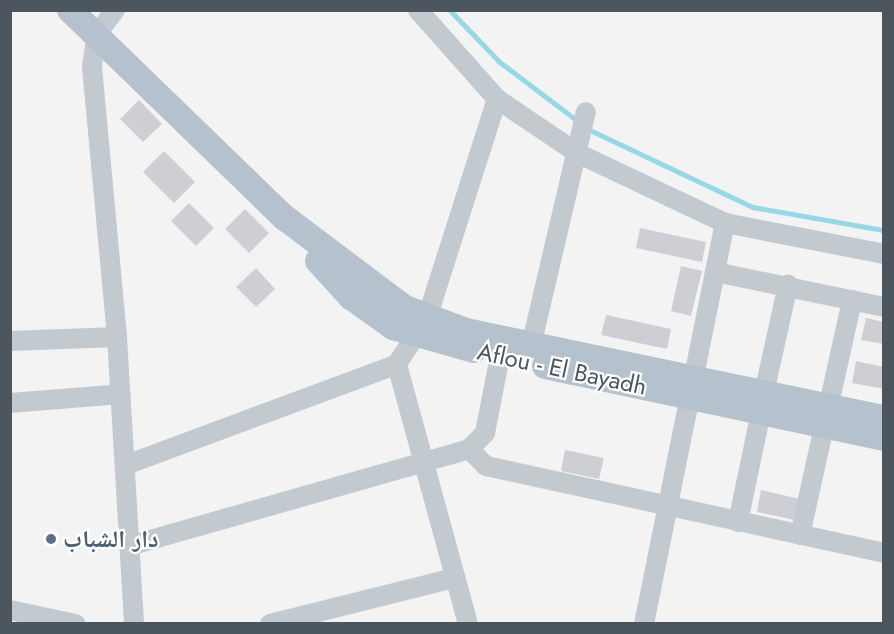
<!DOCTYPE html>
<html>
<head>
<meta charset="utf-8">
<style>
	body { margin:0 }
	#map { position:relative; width:894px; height:634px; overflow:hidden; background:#f4f3f3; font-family:Jost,"Noto Naskh Arabic",sans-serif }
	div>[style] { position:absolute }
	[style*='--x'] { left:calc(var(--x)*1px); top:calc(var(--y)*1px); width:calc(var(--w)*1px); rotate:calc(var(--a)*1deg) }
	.stream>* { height:4.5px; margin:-2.25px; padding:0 2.25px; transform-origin:2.25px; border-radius:2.25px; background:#97d8e6 }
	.building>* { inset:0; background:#cdcfd4 }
	.minor>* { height:20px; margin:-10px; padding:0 10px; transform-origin:10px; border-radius:10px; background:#c2cad0 }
	.major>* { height:26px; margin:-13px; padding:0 13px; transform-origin:13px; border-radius:13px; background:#b5c2ce }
	.dots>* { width:16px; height:16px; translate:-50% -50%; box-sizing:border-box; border:3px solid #fff; border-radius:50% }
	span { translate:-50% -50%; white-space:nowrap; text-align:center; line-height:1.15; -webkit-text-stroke:4.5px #fff; paint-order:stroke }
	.street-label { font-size:24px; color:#4c565f }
	.service-label { font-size:24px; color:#4e5e75; font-weight:700 }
	.left { translate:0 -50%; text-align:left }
	.frame { position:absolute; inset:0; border:12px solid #4c565f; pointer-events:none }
</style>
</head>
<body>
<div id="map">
	<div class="stream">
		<div style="--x:450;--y:10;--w:72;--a:46.1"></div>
		<div style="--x:500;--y:62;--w:99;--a:37.2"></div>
		<div style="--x:588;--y:129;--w:183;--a:25.3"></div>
		<div style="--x:753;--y:207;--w:133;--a:10"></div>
	</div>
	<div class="building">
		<div style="clip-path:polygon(139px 100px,162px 124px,143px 142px,120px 119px)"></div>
		<div style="clip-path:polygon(164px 151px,195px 182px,174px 203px,143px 172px)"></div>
		<div style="clip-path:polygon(189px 203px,214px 228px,196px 246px,171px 221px)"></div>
		<div style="clip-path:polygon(245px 209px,269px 233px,249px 253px,225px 229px)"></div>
		<div style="clip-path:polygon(640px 228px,706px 242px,702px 262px,636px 248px)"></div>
		<div style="clip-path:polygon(681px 266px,702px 271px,691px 316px,671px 311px)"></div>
		<div style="clip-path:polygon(256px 268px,275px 289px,256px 307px,236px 287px)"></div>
		<div style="clip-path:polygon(606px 315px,671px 329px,667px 349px,601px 335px)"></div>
		<div style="clip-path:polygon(866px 318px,884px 322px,884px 344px,861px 340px)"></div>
		<div style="clip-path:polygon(856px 361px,884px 367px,884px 389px,852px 383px)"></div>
		<div style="clip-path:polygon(565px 450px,604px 458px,599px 479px,561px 471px)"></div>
		<div style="clip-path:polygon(761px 490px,800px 499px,795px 520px,757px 512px)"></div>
	</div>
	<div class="minor">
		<div style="--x:115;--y:10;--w:30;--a:127"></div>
		<div style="--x:97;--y:34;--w:33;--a:99"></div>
		<div style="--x:92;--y:67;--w:271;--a:84.7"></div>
		<div style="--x:117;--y:337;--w:288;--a:86.6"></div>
		<div style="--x:418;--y:10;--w:119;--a:48.4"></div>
		<div style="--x:497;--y:99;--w:97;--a:34"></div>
		<div style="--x:577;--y:153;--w:164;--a:25.3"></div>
		<div style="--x:725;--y:223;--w:162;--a:11"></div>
		<div style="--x:715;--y:272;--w:173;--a:11.7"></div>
		<div style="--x:10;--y:341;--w:107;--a:-2.1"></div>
		<div style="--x:531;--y:346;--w:240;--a:-76.8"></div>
		<div style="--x:764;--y:393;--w:111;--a:-77.5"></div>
		<div style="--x:10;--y:403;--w:111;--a:-4.6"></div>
		<div style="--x:469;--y:449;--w:24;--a:45"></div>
		<div style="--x:486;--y:466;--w:407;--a:12.3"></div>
		<div style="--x:126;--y:465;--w:289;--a:-20.4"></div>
		<div style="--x:738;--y:522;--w:112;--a:-78.2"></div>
		<div style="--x:800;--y:535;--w:241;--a:-77.5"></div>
		<div style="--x:129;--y:546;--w:354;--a:-15.9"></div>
		<div style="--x:469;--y:449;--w:23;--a:-45"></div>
		<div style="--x:485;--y:433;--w:95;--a:-79"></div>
		<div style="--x:10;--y:610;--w:67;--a:12"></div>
		<div style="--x:270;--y:624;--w:191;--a:-14"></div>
		<div style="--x:468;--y:624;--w:270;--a:-105.3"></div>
		<div style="--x:397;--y:364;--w:55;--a:-56.9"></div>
		<div style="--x:427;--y:318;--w:230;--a:-72.3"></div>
		<div style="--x:644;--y:624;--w:409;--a:-78.6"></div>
	</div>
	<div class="major">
		<div style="--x:70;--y:10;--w:299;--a:44.1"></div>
		<div style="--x:285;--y:218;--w:150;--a:36.9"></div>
		<div style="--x:405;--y:308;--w:65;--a:20.7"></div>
		<div style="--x:466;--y:331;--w:427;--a:11.8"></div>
		<div style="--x:318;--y:261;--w:49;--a:47.5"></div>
		<div style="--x:351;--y:297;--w:52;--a:35.5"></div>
		<div style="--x:393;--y:327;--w:84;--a:15.9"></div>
		<div style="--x:545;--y:366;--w:347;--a:12"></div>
	</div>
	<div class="dots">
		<div style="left:51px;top:539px;background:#5c6f8a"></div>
	</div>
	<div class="street-label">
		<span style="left:562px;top:369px;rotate:12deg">Aflou - El Bayadh</span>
	</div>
	<div class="service-label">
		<span class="left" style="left:63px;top:539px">دار الشباب</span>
	</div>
	<div class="frame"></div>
</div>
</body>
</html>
